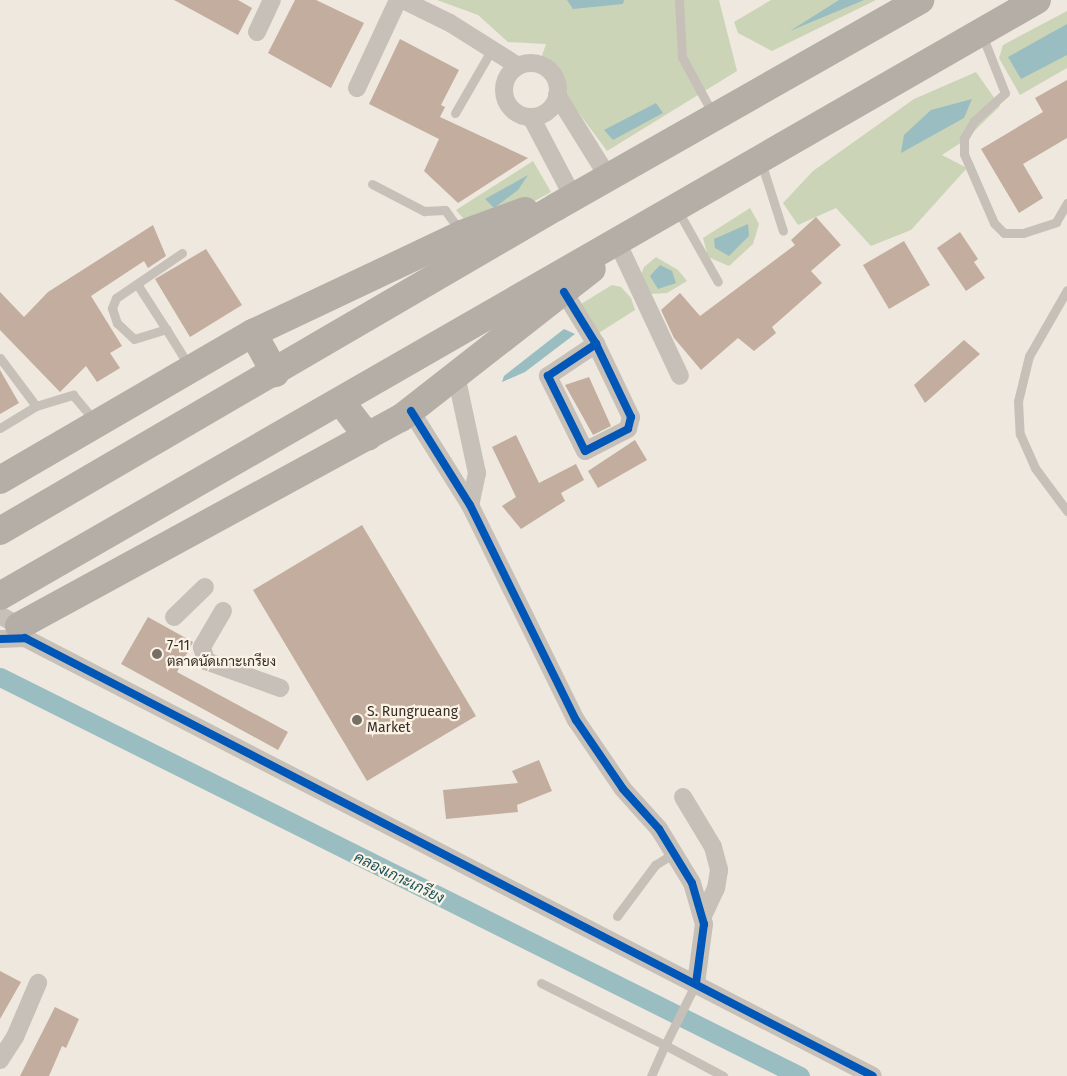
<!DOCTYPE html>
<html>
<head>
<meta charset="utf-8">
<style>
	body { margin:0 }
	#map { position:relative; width:1067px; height:1076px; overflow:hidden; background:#eee8de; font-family:"Fira Sans",Sarabun,sans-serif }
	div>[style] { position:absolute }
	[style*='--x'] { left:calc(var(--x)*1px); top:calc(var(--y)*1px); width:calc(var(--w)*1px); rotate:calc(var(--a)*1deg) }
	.green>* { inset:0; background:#ccd4b7 }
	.water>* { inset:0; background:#99bdc0 }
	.canal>* { height:19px; margin:-9.5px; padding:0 9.5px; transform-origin:9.5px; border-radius:9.5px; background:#99bdc0 }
	.building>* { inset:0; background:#c3ad9e }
	.service>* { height:9px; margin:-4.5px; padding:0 4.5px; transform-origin:4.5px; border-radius:4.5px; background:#c6c0b8 }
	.minor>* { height:18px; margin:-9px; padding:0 9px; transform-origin:9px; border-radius:9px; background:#c6c0b8 }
	.minor>.ring { margin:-9px; padding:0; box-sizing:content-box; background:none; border:18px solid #c6c0b8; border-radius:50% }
	.primary>* { height:28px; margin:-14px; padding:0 14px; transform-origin:14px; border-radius:14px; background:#b5aea7 }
	.cycleway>* { height:8px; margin:-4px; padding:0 4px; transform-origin:4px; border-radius:4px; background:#0057b8 }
	.dots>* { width:14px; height:14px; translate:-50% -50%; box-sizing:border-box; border:2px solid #fbf3e5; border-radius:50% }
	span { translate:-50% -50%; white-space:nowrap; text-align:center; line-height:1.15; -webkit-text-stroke:4.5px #fbf3e5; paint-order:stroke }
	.poi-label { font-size:14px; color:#372d26 }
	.left { translate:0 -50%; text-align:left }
	.water-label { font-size:15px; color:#18515c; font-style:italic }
</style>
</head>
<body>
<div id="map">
	<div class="green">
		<div style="clip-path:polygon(437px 0,719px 0,737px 71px,607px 151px,567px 97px,560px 74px,540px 61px,546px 44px,508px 42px,478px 15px)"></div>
		<div style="clip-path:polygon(771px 0,876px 0,772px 51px,738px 33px,734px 22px)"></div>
		<div style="clip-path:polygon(1067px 11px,1067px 68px,1020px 95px,999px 58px,1003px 45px)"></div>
		<div style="clip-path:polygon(976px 72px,1000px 106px,965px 140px,942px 155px,967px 168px,911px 230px,871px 246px,836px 208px,798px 225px,783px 203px,813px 171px,914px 99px)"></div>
		<div style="clip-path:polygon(533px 161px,551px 192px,520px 209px,468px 224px,456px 210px)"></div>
		<div style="clip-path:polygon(750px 208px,759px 224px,753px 244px,729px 266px,708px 257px,703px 238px)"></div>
		<div style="clip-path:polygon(656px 257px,678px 270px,687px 281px,667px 293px,651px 294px,640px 277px,644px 267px)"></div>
		<div style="clip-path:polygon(612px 285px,621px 287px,631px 298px,635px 310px,594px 336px,581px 304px)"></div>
	</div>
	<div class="water">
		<div style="clip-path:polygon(567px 0,624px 0,623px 4px,573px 9px)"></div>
		<div style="clip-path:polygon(839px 0,864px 0,790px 31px)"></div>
		<div style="clip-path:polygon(1067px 24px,1067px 55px,1021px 79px,1008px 57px)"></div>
		<div style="clip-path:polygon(972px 99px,964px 118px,901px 153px,904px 135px,931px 110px)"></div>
		<div style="clip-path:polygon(656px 103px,663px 113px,613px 140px,604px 130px)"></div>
		<div style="clip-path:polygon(528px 175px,518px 190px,494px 208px,485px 199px)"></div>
		<div style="clip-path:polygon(748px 224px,749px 236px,729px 256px,715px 248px,714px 239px)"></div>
		<div style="clip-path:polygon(660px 265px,672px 271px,676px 283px,658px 289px,650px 276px)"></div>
		<div style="clip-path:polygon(564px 329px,575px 334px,525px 372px,502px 382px,504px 376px)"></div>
	</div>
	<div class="canal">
		<div style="--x:0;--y:677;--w:894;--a:26.51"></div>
	</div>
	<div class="building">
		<div style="clip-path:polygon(174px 0,238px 0,252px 8px,238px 35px)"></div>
		<div style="clip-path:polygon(295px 0,316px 0,364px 23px,331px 88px,268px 53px)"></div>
		<div style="clip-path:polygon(400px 39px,459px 70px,441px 105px,445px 107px,440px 117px,528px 158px,458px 203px,424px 171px,439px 139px,369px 104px)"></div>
		<div style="clip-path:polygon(1067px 80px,1067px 138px,1023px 164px,1043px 198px,1019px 213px,981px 149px,1043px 112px,1035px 98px)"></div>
		<div style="clip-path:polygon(816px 217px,841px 245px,811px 271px,822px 283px,772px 327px,776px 333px,754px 351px,738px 338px,701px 370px,674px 338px,661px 310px,680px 293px,700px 316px,795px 245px,791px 240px)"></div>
		<div style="clip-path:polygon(153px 225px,166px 256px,148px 268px,144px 261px,91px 296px,122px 346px,110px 353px,120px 368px,97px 382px,86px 366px,60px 392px,0 330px,0 292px,24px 317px,48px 292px)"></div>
		<div style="clip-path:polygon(960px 232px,978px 259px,974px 262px,985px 278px,966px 291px,937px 248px)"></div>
		<div style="clip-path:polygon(904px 241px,930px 285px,889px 309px,863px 265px)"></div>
		<div style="clip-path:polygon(206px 249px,242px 305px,190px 337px,155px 279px)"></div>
		<div style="clip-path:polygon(964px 340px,980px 354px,925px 403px,914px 385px)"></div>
		<div style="clip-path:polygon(0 370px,19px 403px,0 414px)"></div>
		<div style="clip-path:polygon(589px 377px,611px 426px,593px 435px,565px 385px)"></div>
		<div style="clip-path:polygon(516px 435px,539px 483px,576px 464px,584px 480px,561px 493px,565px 501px,521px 529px,502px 506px,516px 497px,492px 447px)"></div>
		<div style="clip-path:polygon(635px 440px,647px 460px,598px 488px,588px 471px)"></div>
		<div style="clip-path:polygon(362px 525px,476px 716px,367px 781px,253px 590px)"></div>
		<div style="clip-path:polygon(148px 617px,193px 642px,177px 672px,288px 732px,278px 750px,121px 664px)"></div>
		<div style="clip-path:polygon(539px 760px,552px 791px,517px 805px,518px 812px,446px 819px,443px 790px,518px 783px,512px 771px)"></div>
		<div style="clip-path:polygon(0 971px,21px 982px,0 1019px)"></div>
		<div style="clip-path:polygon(55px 1007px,79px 1019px,66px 1048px,62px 1046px,49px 1076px,20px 1076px)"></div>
	</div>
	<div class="service">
		<div style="--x:679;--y:0;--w:57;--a:87"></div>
		<div style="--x:682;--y:57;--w:65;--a:61.5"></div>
		<div style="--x:982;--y:35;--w:62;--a:68.4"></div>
		<div style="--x:1005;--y:93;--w:42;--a:137.9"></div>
		<div style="--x:974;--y:121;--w:20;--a:120"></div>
		<div style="--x:964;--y:138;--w:16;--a:90"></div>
		<div style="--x:964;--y:154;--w:75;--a:66.5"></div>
		<div style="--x:994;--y:223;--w:14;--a:45"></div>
		<div style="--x:1004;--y:233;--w:19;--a:0"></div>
		<div style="--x:1023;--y:233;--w:35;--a:-18"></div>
		<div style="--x:1056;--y:222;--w:22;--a:-60"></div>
		<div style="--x:455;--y:113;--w:74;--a:-60"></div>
		<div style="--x:761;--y:162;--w:72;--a:72.3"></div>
		<div style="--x:372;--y:184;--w:59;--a:27.4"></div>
		<div style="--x:424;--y:211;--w:21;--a:-3"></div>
		<div style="--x:445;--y:210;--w:27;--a:54"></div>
		<div style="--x:678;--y:211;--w:81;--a:60.6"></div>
		<div style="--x:182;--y:253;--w:80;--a:145.7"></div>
		<div style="--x:116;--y:298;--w:11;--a:112"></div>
		<div style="--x:112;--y:308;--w:16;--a:72"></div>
		<div style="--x:117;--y:323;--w:23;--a:43"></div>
		<div style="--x:134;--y:339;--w:34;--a:-17"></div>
		<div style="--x:166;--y:329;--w:44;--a:58.1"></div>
		<div style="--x:137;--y:284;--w:54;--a:57.2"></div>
		<div style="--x:1067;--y:290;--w:76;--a:119.9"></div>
		<div style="--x:1029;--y:356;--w:46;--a:103.7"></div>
		<div style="--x:1018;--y:401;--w:33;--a:87"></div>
		<div style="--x:1020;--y:434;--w:37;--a:66"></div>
		<div style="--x:1035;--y:468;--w:54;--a:53.3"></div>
		<div style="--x:0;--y:358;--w:60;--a:53.1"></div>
		<div style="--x:36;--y:406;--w:39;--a:-17"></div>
		<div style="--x:73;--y:395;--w:34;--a:50"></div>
		<div style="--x:0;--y:428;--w:42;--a:-31.4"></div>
		<div style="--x:617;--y:916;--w:64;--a:-53.3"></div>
		<div style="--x:655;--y:865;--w:22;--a:-32"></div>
		<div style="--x:541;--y:983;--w:139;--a:26.6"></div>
		<div style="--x:665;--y:1045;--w:69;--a:-63.4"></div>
		<div style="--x:651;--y:1076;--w:34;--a:-66"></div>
		<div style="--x:665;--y:1045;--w:66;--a:28.1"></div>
	</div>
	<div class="minor">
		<div style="--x:403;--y:0;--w:52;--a:26.1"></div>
		<div style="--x:450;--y:23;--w:80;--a:32.3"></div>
		<div style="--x:257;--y:32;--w:35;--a:-65"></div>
		<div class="ring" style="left:504px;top:63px;width:36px;height:36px"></div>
		<div style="--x:357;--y:88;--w:97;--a:-65"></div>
		<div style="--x:557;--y:95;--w:97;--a:58.1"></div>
		<div style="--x:531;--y:117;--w:90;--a:62.3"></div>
		<div style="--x:620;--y:248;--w:141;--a:64.9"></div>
		<div style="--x:564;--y:292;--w:61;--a:58.4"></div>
		<div style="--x:596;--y:344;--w:81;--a:64.4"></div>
		<div style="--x:631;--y:417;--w:12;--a:104"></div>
		<div style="--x:628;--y:429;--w:48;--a:152.9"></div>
		<div style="--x:585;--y:451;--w:84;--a:-116.3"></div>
		<div style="--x:548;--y:376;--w:58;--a:-33.7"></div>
		<div style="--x:456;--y:375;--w:100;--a:77.9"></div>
		<div style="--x:477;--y:473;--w:33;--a:102"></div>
		<div style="--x:411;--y:411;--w:111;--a:57.9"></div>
		<div style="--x:470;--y:505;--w:240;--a:63.8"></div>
		<div style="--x:576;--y:720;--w:83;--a:55.7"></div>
		<div style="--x:623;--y:789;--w:54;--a:48"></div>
		<div style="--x:659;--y:829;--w:63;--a:58.6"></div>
		<div style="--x:692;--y:883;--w:43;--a:73.7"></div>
		<div style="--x:704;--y:924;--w:60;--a:97.7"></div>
		<div style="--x:223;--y:611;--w:42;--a:120.3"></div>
		<div style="--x:202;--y:647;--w:15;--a:74"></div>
		<div style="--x:206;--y:661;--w:79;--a:20"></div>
		<div style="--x:0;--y:615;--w:22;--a:30"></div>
		<div style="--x:19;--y:626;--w:10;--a:61"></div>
		<div style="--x:174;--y:617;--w:43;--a:-44.1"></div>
		<div style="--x:0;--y:639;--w:25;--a:-2"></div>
		<div style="--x:25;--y:638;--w:954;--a:27.32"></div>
		<div style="--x:683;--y:797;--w:58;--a:59"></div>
		<div style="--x:713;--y:847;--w:24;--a:75"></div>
		<div style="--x:719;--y:870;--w:18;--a:99"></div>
		<div style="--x:716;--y:888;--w:31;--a:115"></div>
		<div style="--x:0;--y:1060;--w:27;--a:-57"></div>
		<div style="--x:15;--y:1037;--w:59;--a:-66.9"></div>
	</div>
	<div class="primary">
		<div style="--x:253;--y:333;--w:46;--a:61.2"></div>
		<div style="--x:341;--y:402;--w:44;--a:52.4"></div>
		<div style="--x:0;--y:480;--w:293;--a:-30.2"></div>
		<div style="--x:253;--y:333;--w:231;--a:-25.3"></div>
		<div style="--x:462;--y:234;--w:67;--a:-20.1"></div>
		<div style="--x:0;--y:531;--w:644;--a:-30.23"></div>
		<div style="--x:556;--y:207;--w:419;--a:-29.6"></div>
		<div style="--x:0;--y:596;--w:1196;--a:-29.89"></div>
		<div style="--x:19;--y:626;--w:435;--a:-28.6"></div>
		<div style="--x:401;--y:418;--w:242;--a:-38"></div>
	</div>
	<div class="cycleway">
		<div style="--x:564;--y:292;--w:61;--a:58.4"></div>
		<div style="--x:596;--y:344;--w:81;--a:64.4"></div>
		<div style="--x:631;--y:417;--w:12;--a:104"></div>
		<div style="--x:628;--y:429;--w:48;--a:152.9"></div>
		<div style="--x:585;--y:451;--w:84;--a:-116.3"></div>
		<div style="--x:548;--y:376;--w:58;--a:-33.7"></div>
		<div style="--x:411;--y:411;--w:111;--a:57.9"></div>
		<div style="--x:470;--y:505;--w:240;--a:63.8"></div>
		<div style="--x:576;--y:720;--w:83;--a:55.7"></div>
		<div style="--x:623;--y:789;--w:54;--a:48"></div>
		<div style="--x:659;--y:829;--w:63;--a:58.6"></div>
		<div style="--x:692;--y:883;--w:43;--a:73.7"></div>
		<div style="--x:704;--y:924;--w:60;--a:97.7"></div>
		<div style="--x:0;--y:639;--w:25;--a:-2"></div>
		<div style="--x:25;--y:638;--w:954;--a:27.32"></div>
	</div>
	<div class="dots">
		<div style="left:157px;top:654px;background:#776e66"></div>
		<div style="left:357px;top:720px;background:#776e66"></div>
	</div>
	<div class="poi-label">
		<span class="left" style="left:167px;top:654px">7-11<br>ตลาดนัดเกาะเกรียง</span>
		<span class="left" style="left:367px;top:720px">S. Rungrueang<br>Market</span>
	</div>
	<div class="water-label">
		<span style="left:399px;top:878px;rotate:26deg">คลองเกาะเกรียง</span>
	</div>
</div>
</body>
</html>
